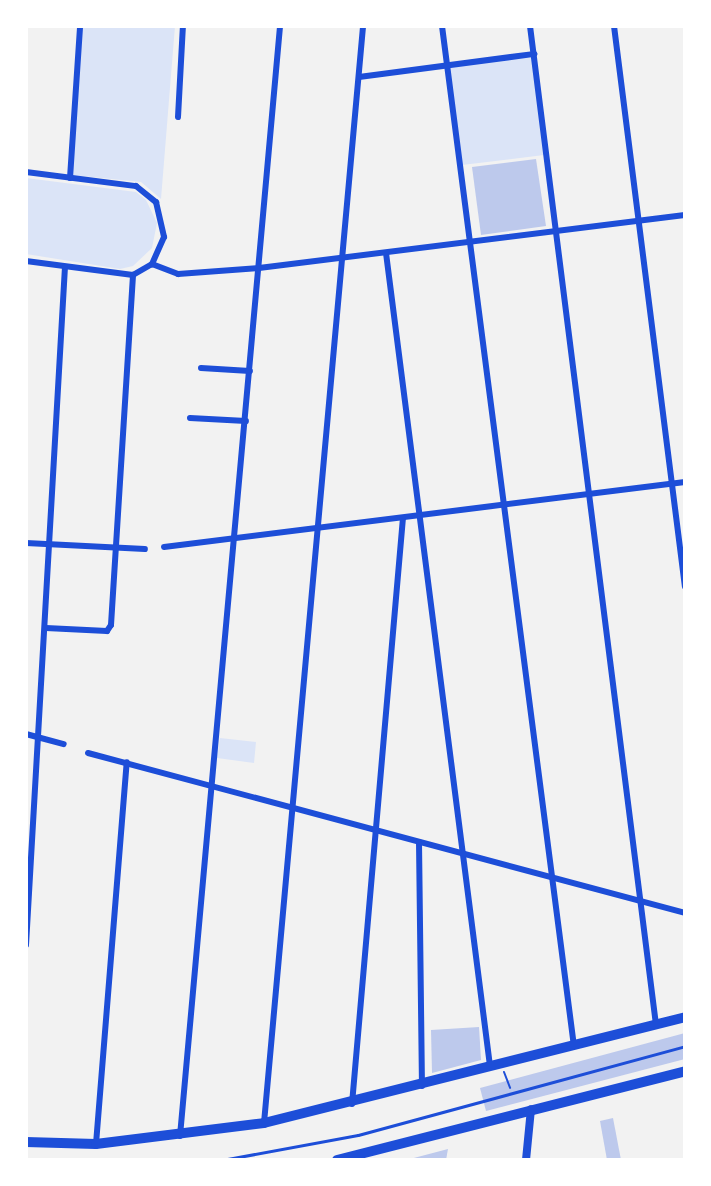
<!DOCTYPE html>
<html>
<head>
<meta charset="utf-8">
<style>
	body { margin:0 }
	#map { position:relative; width:711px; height:1186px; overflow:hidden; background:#f2f2f2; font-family:Lato,sans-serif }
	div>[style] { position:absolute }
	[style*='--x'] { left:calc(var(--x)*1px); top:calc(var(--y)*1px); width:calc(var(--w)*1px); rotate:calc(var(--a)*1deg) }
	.green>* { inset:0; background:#dbe4f7 }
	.building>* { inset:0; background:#bdc9ec }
	.path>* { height:2px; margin:-1px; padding:0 1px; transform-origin:1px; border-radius:1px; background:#1d4ed8 }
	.service>* { height:3px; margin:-1.5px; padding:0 1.5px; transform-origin:1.5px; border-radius:1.5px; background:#1d4ed8 }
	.minor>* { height:6px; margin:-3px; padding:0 3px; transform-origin:3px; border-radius:3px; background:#1d4ed8 }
	.tertiary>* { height:8px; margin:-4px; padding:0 4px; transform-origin:4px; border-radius:4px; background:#1d4ed8 }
	.primary>* { height:10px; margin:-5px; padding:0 5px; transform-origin:5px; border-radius:5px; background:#1d4ed8 }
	span { translate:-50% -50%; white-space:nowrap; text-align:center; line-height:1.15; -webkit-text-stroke:6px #fff; paint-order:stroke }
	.frame { position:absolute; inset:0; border:28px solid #fff; pointer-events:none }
</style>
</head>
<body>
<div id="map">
	<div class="green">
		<div style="clip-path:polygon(82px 26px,175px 26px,161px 199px,141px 182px,72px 175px)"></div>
		<div style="clip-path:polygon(532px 54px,544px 155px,462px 165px,448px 66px)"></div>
		<div style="clip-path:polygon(26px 178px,136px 192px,146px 200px,157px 223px,152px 248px,133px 266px,120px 269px,26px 254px)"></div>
		<div style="clip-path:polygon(220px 738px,256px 742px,254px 763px,217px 758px)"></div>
	</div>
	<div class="building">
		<div style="clip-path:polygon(536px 159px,546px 226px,481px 235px,472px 167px)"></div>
		<div style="clip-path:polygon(479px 1027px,481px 1060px,432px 1073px,431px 1030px)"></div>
		<div style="clip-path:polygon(685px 1033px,685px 1059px,486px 1111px,480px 1088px)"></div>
		<div style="clip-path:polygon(613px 1118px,621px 1160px,607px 1160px,600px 1121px)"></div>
		<div style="clip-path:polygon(448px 1149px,446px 1160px,410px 1160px,410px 1159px)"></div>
	</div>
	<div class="path">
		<div style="--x:504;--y:1072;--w:17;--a:69"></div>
	</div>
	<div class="service">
		<div style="--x:222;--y:1160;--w:138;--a:-10.4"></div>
		<div style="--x:358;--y:1135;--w:339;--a:-15.2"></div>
	</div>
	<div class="minor">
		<div style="--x:442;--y:26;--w:1029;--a:82.63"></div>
		<div style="--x:530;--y:26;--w:1007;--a:82.81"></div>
		<div style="--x:614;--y:26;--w:565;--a:82.79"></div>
		<div style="--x:359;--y:77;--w:177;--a:-7.5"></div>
		<div style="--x:178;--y:117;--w:91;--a:-86.9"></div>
		<div style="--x:26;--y:172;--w:111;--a:7.3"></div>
		<div style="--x:136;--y:186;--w:26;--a:39"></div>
		<div style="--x:156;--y:202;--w:36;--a:77"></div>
		<div style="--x:164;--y:237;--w:30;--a:114"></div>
		<div style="--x:152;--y:264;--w:22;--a:150"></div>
		<div style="--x:133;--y:275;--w:108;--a:-172.5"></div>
		<div style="--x:70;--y:178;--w:152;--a:-86.2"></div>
		<div style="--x:386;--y:253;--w:820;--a:82.71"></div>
		<div style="--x:152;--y:264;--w:28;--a:21"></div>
		<div style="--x:178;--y:274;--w:81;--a:-4.2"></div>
		<div style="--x:259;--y:268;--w:429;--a:-7.1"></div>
		<div style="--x:201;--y:368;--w:49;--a:3.5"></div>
		<div style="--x:190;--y:418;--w:56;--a:3.1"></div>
		<div style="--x:26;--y:543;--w:119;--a:2.9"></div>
		<div style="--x:164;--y:547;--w:525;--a:-7.11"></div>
		<div style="--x:46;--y:628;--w:61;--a:2.8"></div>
		<div style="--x:107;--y:631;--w:7;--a:-56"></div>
		<div style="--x:111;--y:625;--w:351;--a:-86.4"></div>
		<div style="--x:26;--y:734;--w:39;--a:15"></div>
		<div style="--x:88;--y:753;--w:618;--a:15"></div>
		<div style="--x:419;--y:842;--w:244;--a:89.3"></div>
		<div style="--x:26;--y:945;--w:679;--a:-86.71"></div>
		<div style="--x:352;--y:1104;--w:588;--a:-85.03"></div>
		<div style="--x:264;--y:1123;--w:1101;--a:-84.84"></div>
		<div style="--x:180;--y:1136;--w:1114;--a:-84.85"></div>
		<div style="--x:96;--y:1144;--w:383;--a:-85.4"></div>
	</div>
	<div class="tertiary">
		<div style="--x:526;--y:1160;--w:51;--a:-84.4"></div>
	</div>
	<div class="primary">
		<div style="--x:26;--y:1142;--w:70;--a:1.6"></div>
		<div style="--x:96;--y:1144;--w:169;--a:-7.1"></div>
		<div style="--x:264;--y:1123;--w:434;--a:-14.1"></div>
		<div style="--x:337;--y:1160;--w:359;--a:-14.3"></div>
	</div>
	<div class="frame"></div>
</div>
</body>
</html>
